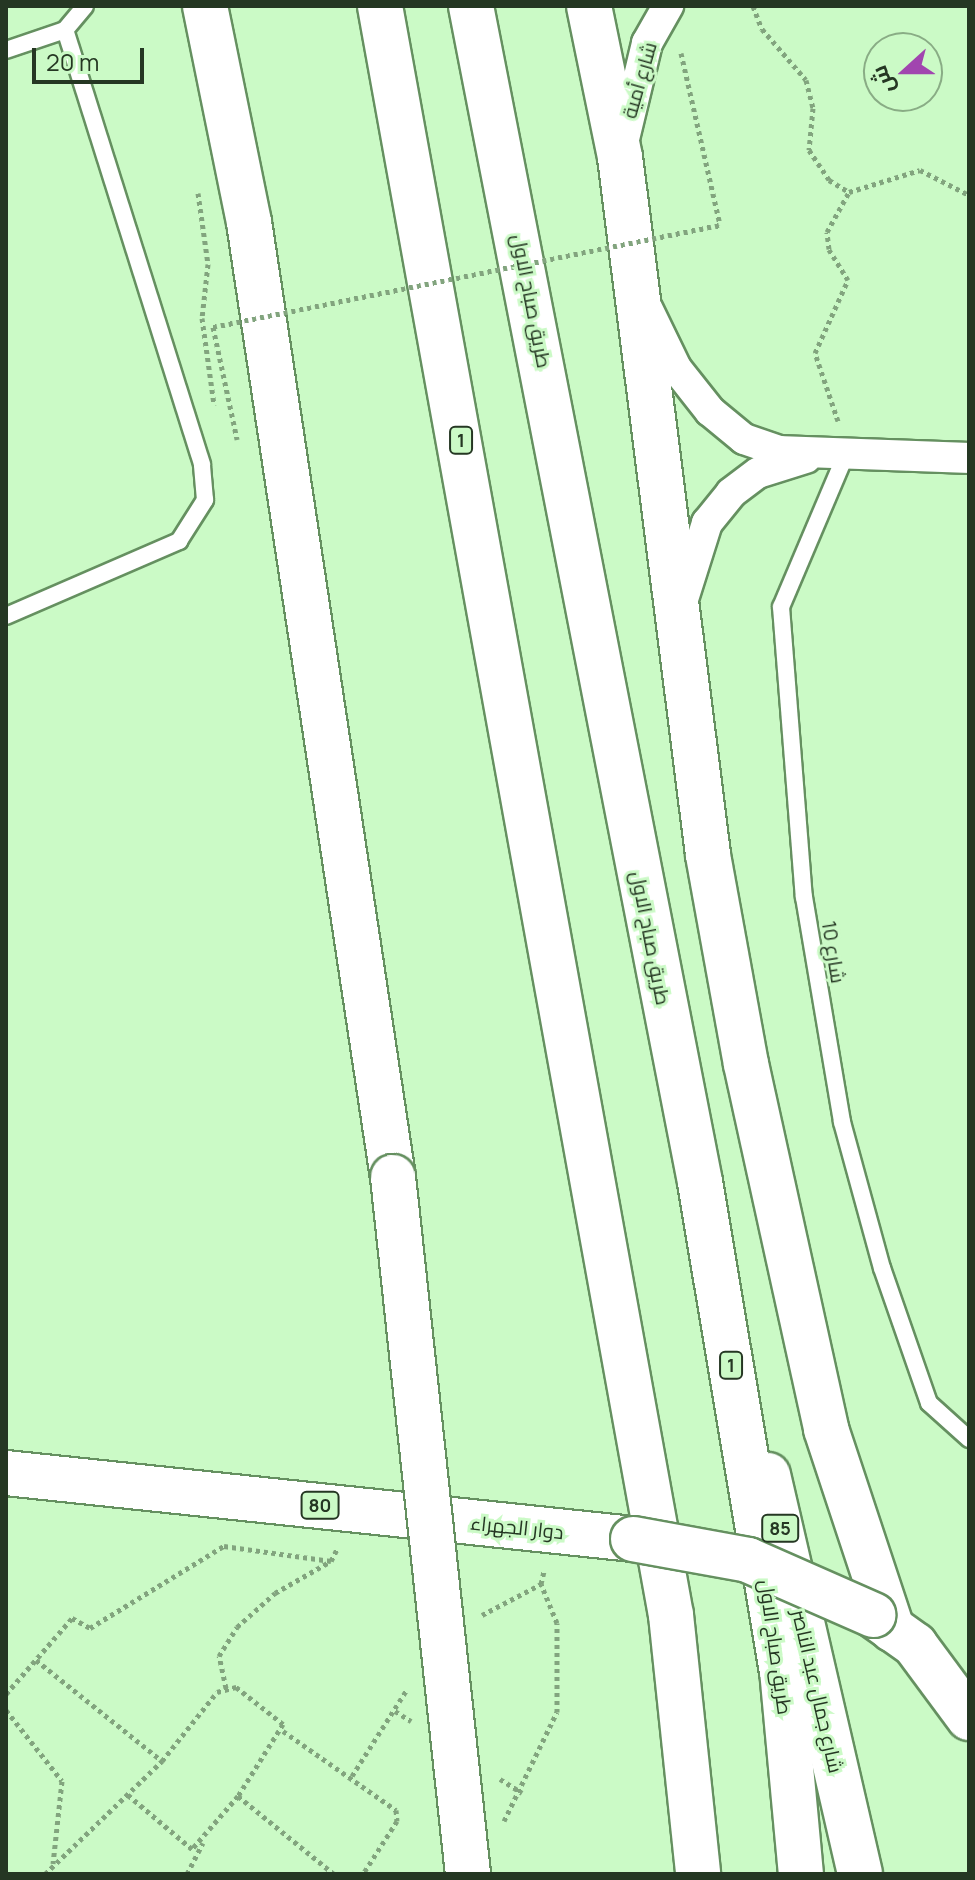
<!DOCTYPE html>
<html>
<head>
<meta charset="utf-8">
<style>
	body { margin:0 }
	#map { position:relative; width:975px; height:1880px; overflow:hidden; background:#cbfac6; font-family:Manrope,Cairo,sans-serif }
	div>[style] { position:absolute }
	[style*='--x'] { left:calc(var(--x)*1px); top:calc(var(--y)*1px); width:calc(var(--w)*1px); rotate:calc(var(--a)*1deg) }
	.path>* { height:5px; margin-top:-2.5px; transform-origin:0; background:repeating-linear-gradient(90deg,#82a47e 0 4px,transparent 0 8px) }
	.roads { filter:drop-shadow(2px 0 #659060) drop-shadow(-2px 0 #659060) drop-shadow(0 2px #659060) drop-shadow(0 -2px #659060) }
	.service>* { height:16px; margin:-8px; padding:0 8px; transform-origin:8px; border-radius:8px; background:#fff }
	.minor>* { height:30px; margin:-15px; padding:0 15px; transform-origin:15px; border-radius:15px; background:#fff }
	.primary>* { height:44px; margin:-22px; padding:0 22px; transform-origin:22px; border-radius:22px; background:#fff }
	.trunk>* { height:44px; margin:-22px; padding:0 22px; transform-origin:22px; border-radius:22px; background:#fff }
	.motorway>* { height:44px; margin:-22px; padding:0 22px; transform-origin:22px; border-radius:22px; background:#fff }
	.path-bridge>* { height:5px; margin-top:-2.5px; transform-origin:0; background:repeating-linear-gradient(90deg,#82a47e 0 4px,transparent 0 8px) }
	.bridges { filter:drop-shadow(2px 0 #659060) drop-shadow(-2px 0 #659060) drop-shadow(0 2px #659060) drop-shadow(0 -2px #659060) }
	.primary-bridge>* { height:44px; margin:-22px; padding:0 22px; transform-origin:22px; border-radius:22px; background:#fff }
	.motorway-bridge>* { height:44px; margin:-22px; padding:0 22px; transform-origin:22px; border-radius:22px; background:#fff }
	span { translate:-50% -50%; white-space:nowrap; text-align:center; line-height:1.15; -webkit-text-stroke:6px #cbfac6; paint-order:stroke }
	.shield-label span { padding:2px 6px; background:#cbfac6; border:2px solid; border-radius:6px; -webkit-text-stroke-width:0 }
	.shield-label { font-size:18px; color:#253723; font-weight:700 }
	.street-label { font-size:20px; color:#253723 }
	.frame { position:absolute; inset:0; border:8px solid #253723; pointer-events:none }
	.north { position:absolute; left:863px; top:32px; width:80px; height:80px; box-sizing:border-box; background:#cbfac6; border:2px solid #89ac85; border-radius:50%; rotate:249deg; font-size:22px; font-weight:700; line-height:32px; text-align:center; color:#253723 }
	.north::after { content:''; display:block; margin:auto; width:28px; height:36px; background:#a145af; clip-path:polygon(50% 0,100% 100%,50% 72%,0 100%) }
	.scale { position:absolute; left:32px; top:48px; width:112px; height:36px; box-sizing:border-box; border:4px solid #253723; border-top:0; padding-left:10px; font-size:24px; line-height:28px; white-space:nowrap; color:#253723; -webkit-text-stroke:6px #cbfac6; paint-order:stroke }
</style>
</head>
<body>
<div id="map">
	<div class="path">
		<div style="--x:753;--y:6;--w:25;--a:69"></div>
		<div style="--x:762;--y:29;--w:67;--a:49.2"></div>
		<div style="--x:806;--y:80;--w:29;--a:76"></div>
		<div style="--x:813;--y:108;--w:42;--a:95.4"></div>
		<div style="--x:809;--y:150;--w:36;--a:56"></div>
		<div style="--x:829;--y:180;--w:23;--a:31"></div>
		<div style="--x:849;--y:192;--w:74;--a:-17.2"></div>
		<div style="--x:920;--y:170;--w:55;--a:27"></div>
		<div style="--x:681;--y:53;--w:176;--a:77.2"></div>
		<div style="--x:198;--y:193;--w:72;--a:82"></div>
		<div style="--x:208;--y:264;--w:54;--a:96.3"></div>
		<div style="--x:202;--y:318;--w:88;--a:82.1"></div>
		<div style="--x:213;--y:327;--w:115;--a:77.9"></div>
		<div style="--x:838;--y:421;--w:72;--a:-108.7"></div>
		<div style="--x:815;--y:353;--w:80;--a:-65.7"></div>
		<div style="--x:848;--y:280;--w:36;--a:-122"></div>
		<div style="--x:829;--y:249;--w:17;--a:-97"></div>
		<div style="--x:827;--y:232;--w:46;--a:-61.2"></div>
		<div style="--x:482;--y:1615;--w:67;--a:-27.7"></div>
		<div style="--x:36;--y:1660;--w:161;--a:38.7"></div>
		<div style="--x:226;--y:1688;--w:33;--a:-102"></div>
		<div style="--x:219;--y:1656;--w:34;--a:-58"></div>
		<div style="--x:237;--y:1627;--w:51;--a:-41.8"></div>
		<div style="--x:275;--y:1593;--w:64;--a:-29.7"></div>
		<div style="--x:331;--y:1561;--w:13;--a:-63"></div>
		<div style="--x:6;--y:1694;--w:101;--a:-49"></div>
		<div style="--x:72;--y:1618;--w:21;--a:29"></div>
		<div style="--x:90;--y:1628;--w:157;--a:-31.5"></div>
		<div style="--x:224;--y:1546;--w:108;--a:8"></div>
		<div style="--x:6;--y:1710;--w:90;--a:51.7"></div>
		<div style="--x:62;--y:1781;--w:83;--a:96.2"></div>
		<div style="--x:395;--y:1711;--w:19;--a:32"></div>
		<div style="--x:283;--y:1731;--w:138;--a:35"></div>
		<div style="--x:396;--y:1810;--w:11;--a:85"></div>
		<div style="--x:397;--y:1821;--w:63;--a:122.7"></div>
		<div style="--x:352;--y:1776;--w:101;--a:-57.6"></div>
		<div style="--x:500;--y:1779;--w:26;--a:32"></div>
		<div style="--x:238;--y:1796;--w:124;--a:39.1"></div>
		<div style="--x:504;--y:1821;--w:121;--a:-64.1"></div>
		<div style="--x:557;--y:1712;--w:89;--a:-90"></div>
		<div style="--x:557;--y:1623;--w:42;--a:-112.3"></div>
		<div style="--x:541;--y:1584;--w:13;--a:-77"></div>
		<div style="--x:45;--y:1874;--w:163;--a:-44"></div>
		<div style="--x:162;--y:1761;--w:88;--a:-51.4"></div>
		<div style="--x:217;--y:1692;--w:20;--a:-15"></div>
		<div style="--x:236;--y:1687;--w:60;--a:38.2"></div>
		<div style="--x:283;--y:1724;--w:85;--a:122"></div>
		<div style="--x:238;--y:1796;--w:70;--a:131"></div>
		<div style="--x:192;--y:1849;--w:84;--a:-139.8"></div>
		<div style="--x:187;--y:1874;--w:35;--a:-63"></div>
	</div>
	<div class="roads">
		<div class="service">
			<div style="--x:6;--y:50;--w:62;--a:-18.7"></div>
			<div style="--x:65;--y:30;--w:31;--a:-50"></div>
			<div style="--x:846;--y:454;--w:166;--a:113"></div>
			<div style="--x:781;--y:607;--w:291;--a:85.5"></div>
			<div style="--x:804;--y:897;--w:228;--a:80.4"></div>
			<div style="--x:842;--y:1122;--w:151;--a:74.7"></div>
			<div style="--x:882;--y:1268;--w:143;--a:70.8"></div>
			<div style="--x:929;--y:1403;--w:54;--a:42"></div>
			<div style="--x:6;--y:616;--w:189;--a:-23.4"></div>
			<div style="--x:179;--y:541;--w:49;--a:-57.6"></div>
			<div style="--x:205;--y:500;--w:36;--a:-95"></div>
			<div style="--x:202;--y:464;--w:455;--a:-107.5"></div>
		</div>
		<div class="minor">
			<div style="--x:624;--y:139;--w:99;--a:-76.5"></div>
			<div style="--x:647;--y:43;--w:43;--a:-60.4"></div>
			<div style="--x:648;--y:310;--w:64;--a:64.2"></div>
			<div style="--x:676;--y:368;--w:55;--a:51.7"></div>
			<div style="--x:710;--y:411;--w:44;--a:39.5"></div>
			<div style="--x:744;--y:439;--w:37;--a:19"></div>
			<div style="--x:779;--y:451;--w:190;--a:2.1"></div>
			<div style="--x:684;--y:596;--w:77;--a:-72.5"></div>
			<div style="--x:707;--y:523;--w:38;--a:-51"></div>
			<div style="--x:731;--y:493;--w:34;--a:-37"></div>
			<div style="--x:758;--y:473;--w:50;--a:-17.4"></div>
		</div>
		<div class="primary">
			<div style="--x:589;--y:6;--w:154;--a:78.4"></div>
			<div style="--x:620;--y:157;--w:704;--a:82.81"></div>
			<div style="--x:708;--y:855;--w:212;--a:79.7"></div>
			<div style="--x:746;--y:1064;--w:374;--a:77.6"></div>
			<div style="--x:826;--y:1429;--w:211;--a:71.7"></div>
			<div style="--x:6;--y:1473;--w:630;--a:6.01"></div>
			<div style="--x:873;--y:1615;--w:52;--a:35.5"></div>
			<div style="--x:915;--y:1645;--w:91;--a:53.5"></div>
		</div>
		<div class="trunk">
			<div style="--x:768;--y:1475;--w:409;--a:77"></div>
		</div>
		<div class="motorway">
			<div style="--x:205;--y:6;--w:220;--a:78.5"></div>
			<div style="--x:249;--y:222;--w:966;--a:81.43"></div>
			<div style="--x:380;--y:6;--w:1635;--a:79.75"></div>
			<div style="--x:671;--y:1615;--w:260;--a:84"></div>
			<div style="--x:471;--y:6;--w:1198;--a:78.98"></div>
			<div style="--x:700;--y:1182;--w:495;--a:80.5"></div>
			<div style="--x:782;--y:1670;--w:205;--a:84.7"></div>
		</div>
	</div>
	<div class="path-bridge">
		<div style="--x:213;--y:327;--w:517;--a:-11.38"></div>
	</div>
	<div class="bridges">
		<div class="primary-bridge">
			<div style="--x:633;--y:1539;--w:117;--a:10.3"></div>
			<div style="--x:748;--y:1560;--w:137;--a:23.7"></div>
		</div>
		<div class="motorway-bridge">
			<div style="--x:393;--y:1177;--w:701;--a:83.86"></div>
		</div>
	</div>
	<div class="shield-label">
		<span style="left:461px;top:440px">1</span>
		<span style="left:731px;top:1365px">1</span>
		<span style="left:320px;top:1505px">80</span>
		<span style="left:780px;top:1528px">85</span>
	</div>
	<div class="street-label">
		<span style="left:639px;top:80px;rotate:-74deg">شارع أمية</span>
		<span style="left:532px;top:301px;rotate:79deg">طريق صباح الاول</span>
		<span style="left:651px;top:938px;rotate:79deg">طريق صباح الاول</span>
		<span style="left:834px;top:952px;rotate:81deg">شارع 10</span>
		<span style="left:517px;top:1527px;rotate:6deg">دوار الجهراء</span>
		<span style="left:776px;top:1647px;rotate:82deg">طريق صباح الاول</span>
		<span style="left:818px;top:1691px;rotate:77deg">شارع جمال عبد الناصر</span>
	</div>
	<div class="frame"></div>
	<div class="north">ش</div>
	<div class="scale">20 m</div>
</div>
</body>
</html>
